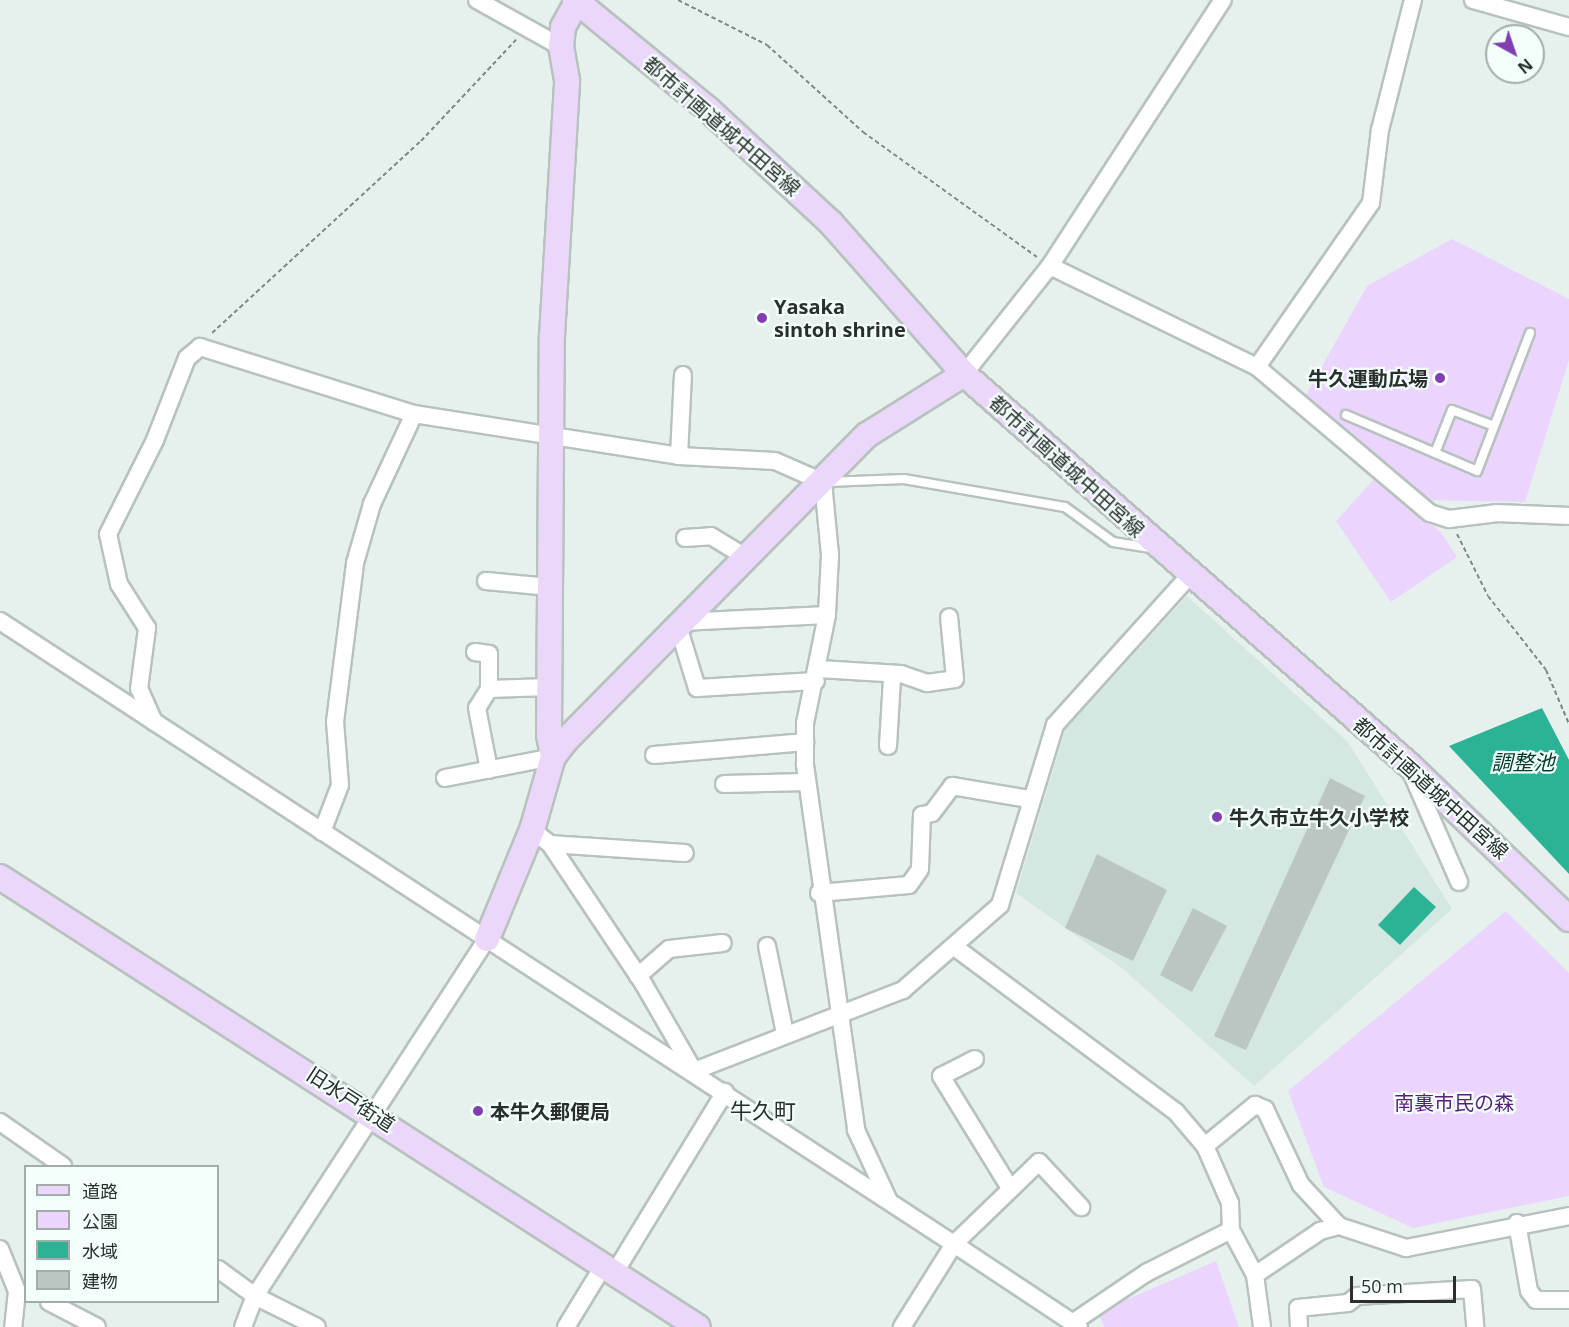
<!DOCTYPE html>
<html>
<head>
<meta charset="utf-8">
<style>
	body { margin:0 }
	#map { position:relative; width:1569px; height:1327px; overflow:hidden; background:#e6f1ee; font-family:"Open Sans","Noto Sans JP",sans-serif }
	div>[style] { position:absolute }
	[style*='--x'] { left:calc(var(--x)*1px); top:calc(var(--y)*1px); width:calc(var(--w)*1px); rotate:calc(var(--a)*1deg) }
	.built>* { inset:0; background:#d4e8e1 }
	.green>* { inset:0; background:#ebd5fe }
	.water>* { inset:0; background:#2cb395 }
	.building>* { inset:0; background:#bbc6c3 }
	.path>* { height:2px; margin-top:-1px; transform-origin:0; background:repeating-linear-gradient(90deg,#808885 0 4.5px,transparent 0 7.5px) }
	.roads { filter:drop-shadow(2px 0 #b7c2be) drop-shadow(-2px 0 #b7c2be) drop-shadow(0 2px #b7c2be) drop-shadow(0 -2px #b7c2be) }
	.lane>* { height:8px; margin:-4px; padding:0 4px; transform-origin:4px; border-radius:4px; background:#fff }
	.street>* { height:16px; margin:-8px; padding:0 8px; transform-origin:8px; border-radius:8px; background:#fff }
	.secondary>* { height:24px; margin:-12px; padding:0 12px; transform-origin:12px; border-radius:12px; background:#ebd7f9 }
	.dots>* { width:16px; height:16px; translate:-50% -50%; box-sizing:border-box; border:3px solid #f3fffb; border-radius:50% }
	span { translate:-50% -50%; white-space:nowrap; text-align:center; line-height:1.15; -webkit-text-stroke:4.5px #f3fffb; paint-order:stroke }
	.street-label { font-size:20px; color:#2a2f2d }
	.poi-label { font-size:20px; color:#2a2f2d; font-weight:700 }
	.left { translate:0 -50%; text-align:left }
	.right { translate:-100% -50%; text-align:right }
	.park-label { font-size:20px; color:#571e7a }
	.water-label { font-size:21px; color:#00392d; font-style:italic }
	.quarter-label { font-size:22px; color:#2a2f2d }
	.legend { position:absolute; left:24px; top:1165px; width:195px; height:138px; box-sizing:border-box; background:#f3fffb; border:2px solid #a3aca9; margin:0; padding:8px 10px; list-style:none; font-size:18px; color:#2a2f2d }
	.legend li { display:flex; align-items:center; gap:12px; height:30px }
	.legend b { width:30px; border:2px solid #a3aca9 }
	.north { position:absolute; left:1485px; top:24px; width:60px; height:60px; box-sizing:border-box; background:#f3fffb; border:2px solid #a3aca9; border-radius:50%; rotate:140deg; font-size:16px; font-weight:700; line-height:24px; text-align:center; color:#2a2f2d }
	.north::after { content:''; display:block; margin:auto; width:21px; height:27px; background:#823db0; clip-path:polygon(50% 0,100% 100%,50% 72%,0 100%) }
	.scale { position:absolute; left:1350px; top:1276px; width:106px; height:27px; box-sizing:border-box; border:3px solid #2a2f2d; border-top:0; padding-left:8px; font-size:18px; line-height:21px; white-space:nowrap; color:#2a2f2d; -webkit-text-stroke:4px #f3fffb; paint-order:stroke }
</style>
</head>
<body>
<div id="map">
	<div class="built">
		<div style="clip-path:polygon(1187px 596px,1348px 742px,1452px 909px,1254px 1086px,1124px 970px,1016px 893px,1065px 730px)"></div>
	</div>
	<div class="green">
		<div style="clip-path:polygon(1452px 239px,1569px 299px,1569px 360px,1525px 502px,1421px 500px,1306px 395px,1367px 286px)"></div>
		<div style="clip-path:polygon(1374px 479px,1441px 532px,1457px 557px,1391px 602px,1336px 521px)"></div>
		<div style="clip-path:polygon(1506px 911px,1569px 973px,1569px 1196px,1413px 1228px,1324px 1187px,1288px 1091px)"></div>
		<div style="clip-path:polygon(1216px 1261px,1239px 1327px,1104px 1327px,1098px 1312px)"></div>
	</div>
	<div class="water">
		<div style="clip-path:polygon(1542px 708px,1569px 760px,1569px 874px,1449px 746px)"></div>
		<div style="clip-path:polygon(1414px 887px,1436px 907px,1400px 945px,1378px 925px)"></div>
	</div>
	<div class="building">
		<div style="clip-path:polygon(1330px 778px,1365px 796px,1246px 1050px,1214px 1036px)"></div>
		<div style="clip-path:polygon(1097px 854px,1167px 890px,1133px 961px,1065px 928px)"></div>
		<div style="clip-path:polygon(1193px 908px,1227px 926px,1192px 992px,1160px 975px)"></div>
	</div>
	<div class="path">
		<div style="--x:678;--y:0;--w:100;--a:26.8"></div>
		<div style="--x:767;--y:45;--w:130;--a:42.2"></div>
		<div style="--x:863;--y:132;--w:214;--a:35.7"></div>
		<div style="--x:212;--y:333;--w:284;--a:-42.6"></div>
		<div style="--x:421;--y:141;--w:139;--a:-46.8"></div>
		<div style="--x:1457;--y:534;--w:69;--a:63.4"></div>
		<div style="--x:1488;--y:596;--w:94;--a:51.9"></div>
		<div style="--x:1546;--y:670;--w:59;--a:66.9"></div>
	</div>
	<div class="roads">
		<div class="lane">
			<div style="--x:1346;--y:415;--w:142;--a:23.1"></div>
			<div style="--x:1477;--y:471;--w:148;--a:-69"></div>
			<div style="--x:1435;--y:453;--w:46;--a:-68.4"></div>
			<div style="--x:1452;--y:410;--w:45;--a:20.9"></div>
			<div style="--x:827;--y:482;--w:77;--a:-2.2"></div>
			<div style="--x:904;--y:479;--w:163;--a:9.9"></div>
			<div style="--x:1065;--y:507;--w:59;--a:36.1"></div>
			<div style="--x:1113;--y:542;--w:38;--a:9"></div>
		</div>
		<div class="street">
			<div style="--x:477;--y:0;--w:96;--a:29.2"></div>
			<div style="--x:1473;--y:0;--w:100;--a:15.7"></div>
			<div style="--x:1050;--y:266;--w:230;--a:26"></div>
			<div style="--x:1257;--y:367;--w:226;--a:40.2"></div>
			<div style="--x:1430;--y:513;--w:20;--a:18"></div>
			<div style="--x:1449;--y:519;--w:49;--a:-7"></div>
			<div style="--x:1498;--y:513;--w:71;--a:2.4"></div>
			<div style="--x:1257;--y:367;--w:200;--a:-55.2"></div>
			<div style="--x:1371;--y:203;--w:74;--a:-83"></div>
			<div style="--x:1380;--y:130;--w:134;--a:-75.8"></div>
			<div style="--x:964;--y:374;--w:138;--a:-51.5"></div>
			<div style="--x:1050;--y:266;--w:317;--a:-57"></div>
			<div style="--x:679;--y:456;--w:81;--a:-87.2"></div>
			<div style="--x:685;--y:538;--w:26;--a:-4"></div>
			<div style="--x:711;--y:536;--w:42;--a:31.4"></div>
			<div style="--x:486;--y:581;--w:64;--a:5.4"></div>
			<div style="--x:0;--y:621;--w:1139;--a:33.15"></div>
			<div style="--x:954;--y:1244;--w:98;--a:122.1"></div>
			<div style="--x:682;--y:622;--w:145;--a:-2.8"></div>
			<div style="--x:678;--y:626;--w:65;--a:73"></div>
			<div style="--x:697;--y:688;--w:119;--a:-3.4"></div>
			<div style="--x:475;--y:652;--w:14;--a:8"></div>
			<div style="--x:489;--y:654;--w:35;--a:90"></div>
			<div style="--x:489;--y:689;--w:22;--a:122"></div>
			<div style="--x:477;--y:708;--w:63;--a:79"></div>
			<div style="--x:819;--y:669;--w:82;--a:3.5"></div>
			<div style="--x:901;--y:674;--w:28;--a:19"></div>
			<div style="--x:927;--y:683;--w:28;--a:-8"></div>
			<div style="--x:955;--y:679;--w:62;--a:-95.5"></div>
			<div style="--x:489;--y:689;--w:60;--a:-1.9"></div>
			<div style="--x:154;--y:722;--w:36;--a:-114"></div>
			<div style="--x:139;--y:689;--w:62;--a:-82.5"></div>
			<div style="--x:147;--y:628;--w:52;--a:-122.5"></div>
			<div style="--x:119;--y:584;--w:51;--a:-102.4"></div>
			<div style="--x:108;--y:534;--w:105;--a:-63.4"></div>
			<div style="--x:155;--y:440;--w:88;--a:-68.7"></div>
			<div style="--x:187;--y:358;--w:17;--a:-40"></div>
			<div style="--x:200;--y:347;--w:224;--a:17.4"></div>
			<div style="--x:414;--y:414;--w:268;--a:9"></div>
			<div style="--x:679;--y:456;--w:96;--a:3"></div>
			<div style="--x:775;--y:461;--w:52;--a:23.6"></div>
			<div style="--x:823;--y:482;--w:73;--a:84.5"></div>
			<div style="--x:830;--y:555;--w:60;--a:92.9"></div>
			<div style="--x:827;--y:615;--w:110;--a:101.5"></div>
			<div style="--x:805;--y:723;--w:42;--a:90"></div>
			<div style="--x:805;--y:765;--w:369;--a:82"></div>
			<div style="--x:856;--y:1130;--w:76;--a:65.1"></div>
			<div style="--x:888;--y:746;--w:68;--a:-86.6"></div>
			<div style="--x:654;--y:755;--w:152;--a:-4.9"></div>
			<div style="--x:1411;--y:772;--w:120;--a:66.4"></div>
			<div style="--x:445;--y:778;--w:110;--a:-11"></div>
			<div style="--x:724;--y:784;--w:83;--a:-1.4"></div>
			<div style="--x:532;--y:830;--w:23;--a:38"></div>
			<div style="--x:550;--y:844;--w:167;--a:56.2"></div>
			<div style="--x:643;--y:983;--w:98;--a:60"></div>
			<div style="--x:322;--y:832;--w:50;--a:-69"></div>
			<div style="--x:340;--y:785;--w:63;--a:-94.5"></div>
			<div style="--x:335;--y:722;--w:160;--a:-82.8"></div>
			<div style="--x:355;--y:563;--w:61;--a:-73.9"></div>
			<div style="--x:372;--y:504;--w:99;--a:-65"></div>
			<div style="--x:550;--y:844;--w:135;--a:3.8"></div>
			<div style="--x:819;--y:893;--w:90;--a:-5.1"></div>
			<div style="--x:909;--y:885;--w:19;--a:-55"></div>
			<div style="--x:920;--y:869;--w:54;--a:-87.9"></div>
			<div style="--x:922;--y:815;--w:10;--a:-11"></div>
			<div style="--x:932;--y:813;--w:34;--a:-53"></div>
			<div style="--x:952;--y:786;--w:78;--a:9.6"></div>
			<div style="--x:767;--y:946;--w:90;--a:78.4"></div>
			<div style="--x:956;--y:948;--w:274;--a:36.7"></div>
			<div style="--x:1176;--y:1112;--w:45;--a:49.5"></div>
			<div style="--x:1205;--y:1146;--w:62;--a:66.3"></div>
			<div style="--x:1230;--y:1203;--w:27;--a:88"></div>
			<div style="--x:1231;--y:1230;--w:51;--a:61.9"></div>
			<div style="--x:1255;--y:1275;--w:52;--a:82.3"></div>
			<div style="--x:638;--y:976;--w:41;--a:-41.1"></div>
			<div style="--x:669;--y:949;--w:54;--a:-6.3"></div>
			<div style="--x:975;--y:1059;--w:38;--a:153"></div>
			<div style="--x:941;--y:1076;--w:132;--a:58.4"></div>
			<div style="--x:694;--y:1071;--w:224;--a:-21.2"></div>
			<div style="--x:903;--y:990;--w:129;--a:-41.2"></div>
			<div style="--x:1000;--y:905;--w:188;--a:-73"></div>
			<div style="--x:1055;--y:725;--w:202;--a:-48"></div>
			<div style="--x:0;--y:1122;--w:77;--a:34.9"></div>
			<div style="--x:1205;--y:1146;--w:65;--a:-39.4"></div>
			<div style="--x:1255;--y:1105;--w:11;--a:22"></div>
			<div style="--x:1265;--y:1109;--w:84;--a:64.7"></div>
			<div style="--x:1301;--y:1185;--w:56;--a:47.2"></div>
			<div style="--x:1339;--y:1226;--w:71;--a:18.2"></div>
			<div style="--x:1406;--y:1248;--w:166;--a:-11.1"></div>
			<div style="--x:1517;--y:1223;--w:69;--a:80"></div>
			<div style="--x:1529;--y:1291;--w:11;--a:52"></div>
			<div style="--x:1536;--y:1300;--w:33;--a:0"></div>
			<div style="--x:0;--y:1249;--w:45;--a:68"></div>
			<div style="--x:17;--y:1291;--w:36;--a:96"></div>
			<div style="--x:218;--y:1269;--w:46;--a:36.1"></div>
			<div style="--x:255;--y:1296;--w:69;--a:26.6"></div>
			<div style="--x:615;--y:1272;--w:211;--a:-58.6"></div>
			<div style="--x:1255;--y:1275;--w:78;--a:-34.1"></div>
			<div style="--x:1320;--y:1231;--w:20;--a:-15"></div>
			<div style="--x:49;--y:1302;--w:54;--a:27.5"></div>
			<div style="--x:1075;--y:1321;--w:86;--a:-34.1"></div>
			<div style="--x:1146;--y:1273;--w:95;--a:-26.8"></div>
			<div style="--x:243;--y:1327;--w:33;--a:-69"></div>
			<div style="--x:255;--y:1296;--w:426;--a:-57"></div>
			<div style="--x:566;--y:1327;--w:73;--a:-58.5"></div>
			<div style="--x:1079;--y:1327;--w:150;--a:-146.4"></div>
			<div style="--x:954;--y:1244;--w:118;--a:-44"></div>
			<div style="--x:1039;--y:1162;--w:62;--a:47"></div>
			<div style="--x:1299;--y:1327;--w:19;--a:-93"></div>
			<div style="--x:1298;--y:1308;--w:50;--a:-5.7"></div>
			<div style="--x:1348;--y:1303;--w:11;--a:-38"></div>
			<div style="--x:1357;--y:1296;--w:115;--a:-3.5"></div>
			<div style="--x:1472;--y:1289;--w:38;--a:85"></div>
		</div>
		<div class="secondary">
			<div style="--x:575;--y:0;--w:173;--a:39.4"></div>
			<div style="--x:709;--y:110;--w:166;--a:42.8"></div>
			<div style="--x:831;--y:223;--w:201;--a:48.6"></div>
			<div style="--x:964;--y:374;--w:592;--a:41.3"></div>
			<div style="--x:1409;--y:765;--w:222;--a:43.9"></div>
			<div style="--x:553;--y:757;--w:22;--a:-100"></div>
			<div style="--x:549;--y:735;--w:399;--a:-89.6"></div>
			<div style="--x:552;--y:336;--w:256;--a:-86.6"></div>
			<div style="--x:567;--y:80;--w:34;--a:-100"></div>
			<div style="--x:561;--y:47;--w:20;--a:-84"></div>
			<div style="--x:563;--y:27;--w:29;--a:-61"></div>
			<div style="--x:0;--y:877;--w:830;--a:32.81"></div>
			<div style="--x:487;--y:939;--w:118;--a:-67.6"></div>
			<div style="--x:532;--y:830;--w:76;--a:-74"></div>
			<div style="--x:553;--y:757;--w:20;--a:-53"></div>
			<div style="--x:565;--y:741;--w:430;--a:-45.4"></div>
			<div style="--x:867;--y:435;--w:115;--a:-32.2"></div>
		</div>
	</div>
	<div class="dots">
		<div style="left:762px;top:318px;background:#823db0"></div>
		<div style="left:1440px;top:378px;background:#823db0"></div>
		<div style="left:1217px;top:817px;background:#823db0"></div>
		<div style="left:478px;top:1111px;background:#823db0"></div>
	</div>
	<div class="street-label">
		<span style="left:722px;top:126px;rotate:41deg">都市計画道城中田宮線</span>
		<span style="left:1067px;top:466px;rotate:42deg">都市計画道城中田宮線</span>
		<span style="left:1431px;top:788px;rotate:42deg">都市計画道城中田宮線</span>
		<span style="left:351px;top:1099px;rotate:33deg">旧水戸街道</span>
	</div>
	<div class="poi-label">
		<span class="left" style="left:774px;top:318px">Yasaka<br>sintoh shrine</span>
		<span class="right" style="left:1428px;top:378px">牛久運動広場</span>
		<span class="left" style="left:1229px;top:817px">牛久市立牛久小学校</span>
		<span class="left" style="left:490px;top:1111px">本牛久郵便局</span>
	</div>
	<div class="park-label">
		<span style="left:1454px;top:1102px">南裏市民の森</span>
	</div>
	<div class="water-label">
		<span style="left:1523px;top:762px">調整池</span>
	</div>
	<div class="quarter-label">
		<span style="left:763px;top:1111px">牛久町</span>
	</div>
	<ul class="legend">
	<li><b style="height:8px;background:#ebd7f9"></b>道路</li>
	<li><b style="height:16px;background:#ebd5fe"></b>公園</li>
	<li><b style="height:16px;background:#2cb395"></b>水域</li>
	<li><b style="height:16px;background:#bbc6c3"></b>建物</li>
	</ul>
	<div class="north">N</div>
	<div class="scale">50 m</div>
</div>
</body>
</html>
